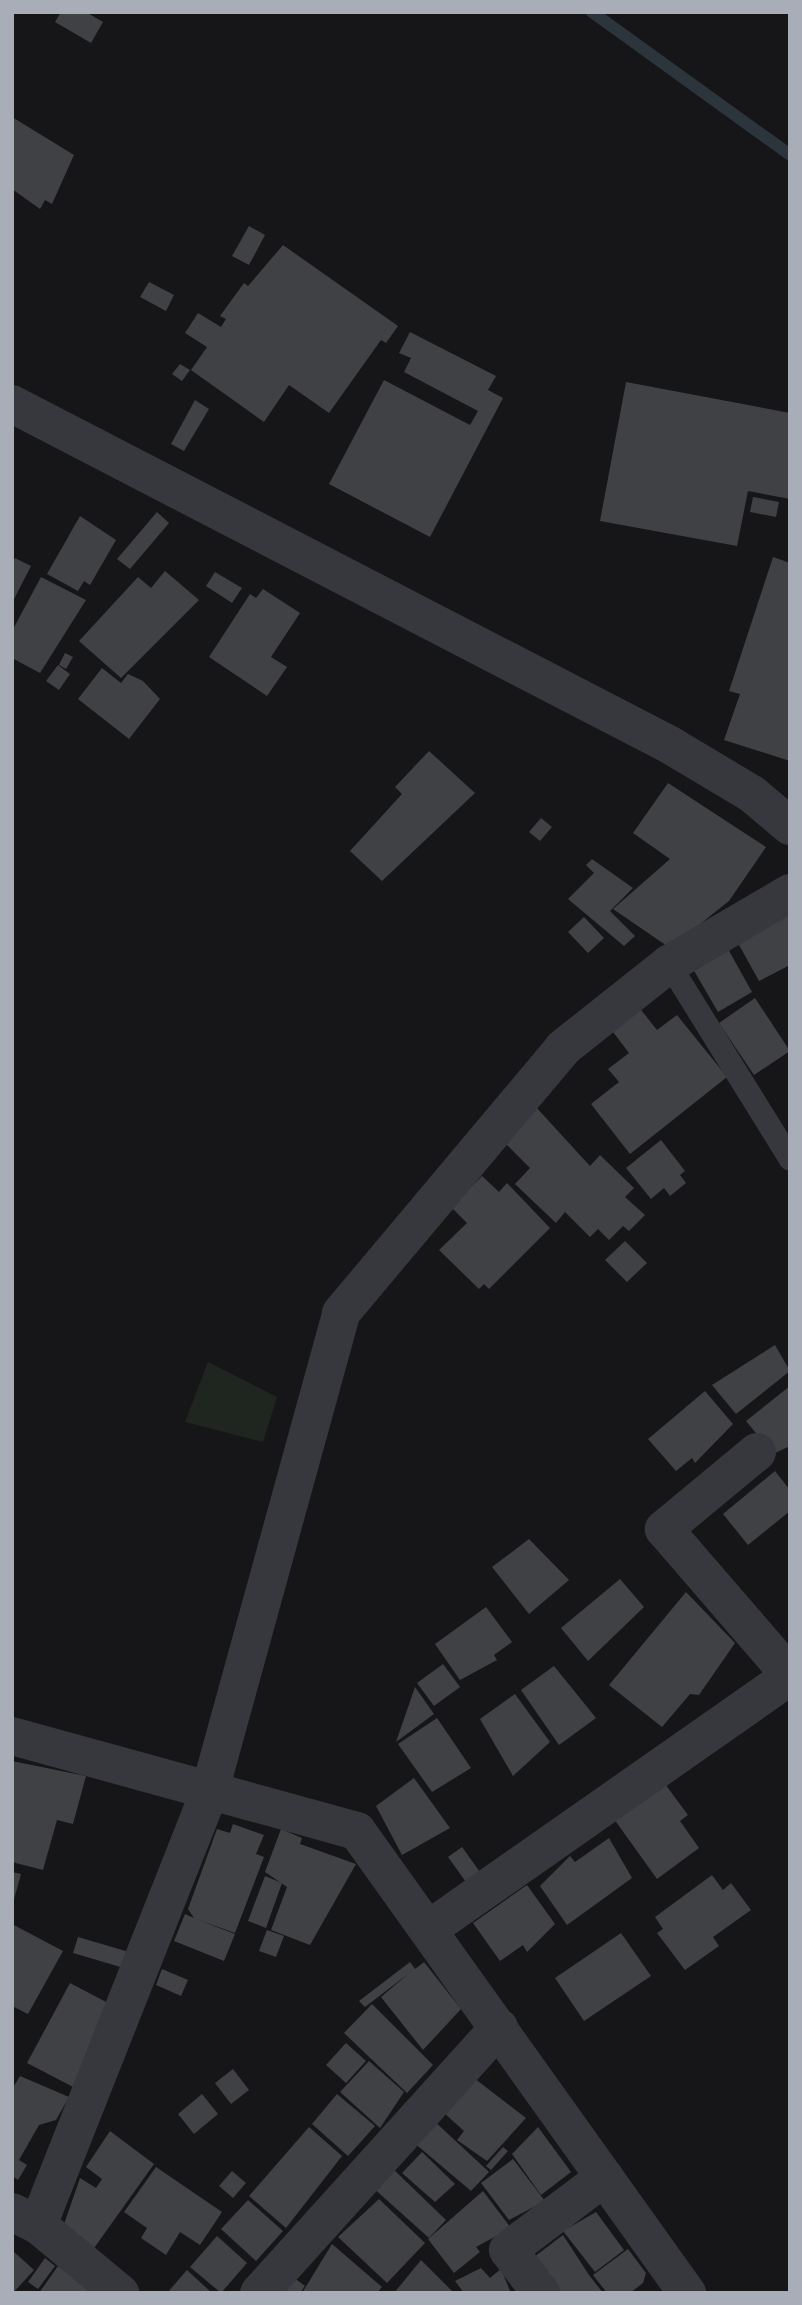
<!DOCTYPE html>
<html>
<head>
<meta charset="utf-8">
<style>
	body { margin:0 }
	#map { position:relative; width:802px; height:2305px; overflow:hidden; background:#161618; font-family:"Varela Round",sans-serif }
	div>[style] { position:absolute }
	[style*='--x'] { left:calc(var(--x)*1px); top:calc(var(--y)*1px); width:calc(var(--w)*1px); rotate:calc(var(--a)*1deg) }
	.green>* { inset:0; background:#1e261f }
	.stream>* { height:12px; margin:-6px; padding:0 6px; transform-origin:6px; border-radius:6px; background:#2c353c }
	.building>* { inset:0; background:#404145 }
	.service>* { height:23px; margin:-11.5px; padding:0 11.5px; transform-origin:11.5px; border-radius:11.5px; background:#37383d }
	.minor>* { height:38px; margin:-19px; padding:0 19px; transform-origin:19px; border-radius:19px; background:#37383d }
	.tertiary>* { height:38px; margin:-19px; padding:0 19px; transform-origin:19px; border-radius:19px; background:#37383d }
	span { translate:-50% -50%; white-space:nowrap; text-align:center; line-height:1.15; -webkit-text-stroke:6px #111113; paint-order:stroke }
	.frame { position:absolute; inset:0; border:14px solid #a8adb8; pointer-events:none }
</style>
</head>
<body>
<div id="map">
	<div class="green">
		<div style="clip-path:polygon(208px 1362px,277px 1397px,263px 1442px,185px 1422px)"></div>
	</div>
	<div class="stream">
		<div style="--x:592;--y:12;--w:244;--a:35.8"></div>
	</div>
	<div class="building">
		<div style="clip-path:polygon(61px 12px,86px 12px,103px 22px,91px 43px,55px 22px)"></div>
		<div style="clip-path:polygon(12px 117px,74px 155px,52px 204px,45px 200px,40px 209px,12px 189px)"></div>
		<div style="clip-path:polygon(249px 226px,265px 235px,249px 265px,232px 256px)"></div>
		<div style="clip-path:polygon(283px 245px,398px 326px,386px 343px,381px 340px,329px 413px,289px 385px,264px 422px,191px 370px,207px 347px,185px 333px,198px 313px,221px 327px,226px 319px,220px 316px,244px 283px,248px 286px)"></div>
		<div style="clip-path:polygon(149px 282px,174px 295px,166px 311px,140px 297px)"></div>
		<div style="clip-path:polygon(410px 332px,496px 376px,488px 390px,503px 398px,430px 537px,329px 484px,384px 380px,470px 425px,478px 411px,404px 372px,411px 358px,399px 353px)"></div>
		<div style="clip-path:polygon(180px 364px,190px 370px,182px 381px,172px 374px)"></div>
		<div style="clip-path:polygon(626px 382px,790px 413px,790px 499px,748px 491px,737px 546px,600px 521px)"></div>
		<div style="clip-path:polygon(195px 400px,209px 409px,184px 451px,171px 444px)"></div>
		<div style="clip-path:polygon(753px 497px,779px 502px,776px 517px,750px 512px)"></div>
		<div style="clip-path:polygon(157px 512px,169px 523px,130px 569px,117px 559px)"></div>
		<div style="clip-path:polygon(80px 516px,116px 540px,90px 585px,84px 581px,78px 591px,47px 574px)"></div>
		<div style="clip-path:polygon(773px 557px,790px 563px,790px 761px,724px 740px,740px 694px,729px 691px)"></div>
		<div style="clip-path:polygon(15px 558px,31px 566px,12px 603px,12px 564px)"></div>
		<div style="clip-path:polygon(165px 571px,199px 600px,121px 678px,79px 641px,138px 577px,151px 588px)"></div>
		<div style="clip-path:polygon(215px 572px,242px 588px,232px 603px,206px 586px)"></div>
		<div style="clip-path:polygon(41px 577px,86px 600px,40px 673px,12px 658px,12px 631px)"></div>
		<div style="clip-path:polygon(263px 589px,300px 613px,271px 657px,287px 667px,267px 696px,209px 657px,250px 594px,256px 598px)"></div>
		<div style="clip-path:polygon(65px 653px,73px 657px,66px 669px,59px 665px)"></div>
		<div style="clip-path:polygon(58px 665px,70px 674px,59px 690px,46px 681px)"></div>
		<div style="clip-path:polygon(102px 668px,121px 683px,128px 674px,143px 681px,160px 699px,129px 739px,78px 699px)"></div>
		<div style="clip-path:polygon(429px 751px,475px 793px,382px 881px,350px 851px,402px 794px,395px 787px)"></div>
		<div style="clip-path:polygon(668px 783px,766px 847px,729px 901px,670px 948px,613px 909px,670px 859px,633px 833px)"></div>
		<div style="clip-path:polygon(541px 818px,552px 827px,540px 841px,529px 832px)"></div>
		<div style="clip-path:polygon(592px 859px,633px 888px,610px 911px,635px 936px,624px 946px,568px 899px,594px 873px,586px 865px)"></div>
		<div style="clip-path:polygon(790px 914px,790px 965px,759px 981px,738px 943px)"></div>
		<div style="clip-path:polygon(584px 917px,604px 938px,588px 953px,568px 932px)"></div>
		<div style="clip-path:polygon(728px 949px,752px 992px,718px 1012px,693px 969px)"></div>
		<div style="clip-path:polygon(755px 998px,790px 1051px,754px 1075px,719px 1023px)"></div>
		<div style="clip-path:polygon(638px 1006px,657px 1030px,677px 1015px,727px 1077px,630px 1154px,591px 1104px,619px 1082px,608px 1069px,629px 1053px,610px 1028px)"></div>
		<div style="clip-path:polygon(535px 1106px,590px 1166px,600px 1155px,634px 1188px,625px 1197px,645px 1215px,629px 1231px,623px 1226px,609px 1240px,598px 1229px,590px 1237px,565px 1212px,556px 1223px,515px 1184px,530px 1168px,502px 1140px)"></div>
		<div style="clip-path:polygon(661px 1140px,685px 1171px,680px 1175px,686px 1183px,670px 1196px,664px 1188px,651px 1199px,626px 1168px)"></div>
		<div style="clip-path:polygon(482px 1176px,499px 1192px,507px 1183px,550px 1228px,489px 1289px,484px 1284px,479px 1289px,439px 1250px,467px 1223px,451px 1207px)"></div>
		<div style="clip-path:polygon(625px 1241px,647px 1263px,627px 1282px,605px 1260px)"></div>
		<div style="clip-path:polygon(775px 1345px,790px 1371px,736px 1414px,712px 1385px)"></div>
		<div style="clip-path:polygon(790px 1386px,790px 1446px,773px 1454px,746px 1421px)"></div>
		<div style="clip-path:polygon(705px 1391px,733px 1424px,695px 1463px,692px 1458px,676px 1471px,648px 1439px)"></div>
		<div style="clip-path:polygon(775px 1471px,790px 1490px,790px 1511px,748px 1545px,723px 1514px)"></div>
		<div style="clip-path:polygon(529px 1539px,569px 1580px,529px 1614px,492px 1567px)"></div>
		<div style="clip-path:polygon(620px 1579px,644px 1607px,588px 1661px,561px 1628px)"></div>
		<div style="clip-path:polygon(686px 1592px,735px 1643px,699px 1695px,690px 1694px,662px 1727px,609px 1685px)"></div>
		<div style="clip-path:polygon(486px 1607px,512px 1642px,494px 1655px,497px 1660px,460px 1680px,435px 1644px)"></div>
		<div style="clip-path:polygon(443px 1664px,460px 1687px,434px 1706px,417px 1683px)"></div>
		<div style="clip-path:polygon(554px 1666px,596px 1718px,559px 1745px,521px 1690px)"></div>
		<div style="clip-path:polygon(415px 1687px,434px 1714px,396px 1742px)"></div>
		<div style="clip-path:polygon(515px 1694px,550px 1742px,513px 1776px,480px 1719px)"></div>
		<div style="clip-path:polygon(437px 1718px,471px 1768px,432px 1792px,398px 1744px)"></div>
		<div style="clip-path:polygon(12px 1761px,86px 1776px,73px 1824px,57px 1820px,43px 1870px,12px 1862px)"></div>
		<div style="clip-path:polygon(414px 1778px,450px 1828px,402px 1855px,376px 1806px)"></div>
		<div style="clip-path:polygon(665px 1784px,688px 1815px,680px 1821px,699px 1848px,657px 1879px,614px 1819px)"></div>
		<div style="clip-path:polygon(233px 1824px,264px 1835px,256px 1854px,264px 1857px,235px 1933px,196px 1919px,235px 1934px,224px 1961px,174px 1941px,185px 1914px,194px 1918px,188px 1909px,217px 1829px,230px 1833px)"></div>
		<div style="clip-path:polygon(281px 1829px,302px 1838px,300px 1844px,356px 1864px,310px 1945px,271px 1930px,287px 1887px,265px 1872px)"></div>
		<div style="clip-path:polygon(609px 1838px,632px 1878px,567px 1925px,540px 1886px,570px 1856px,575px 1862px)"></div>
		<div style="clip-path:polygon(462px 1847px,480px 1872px,466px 1882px,448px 1857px)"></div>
		<div style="clip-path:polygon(12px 1872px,21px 1874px,13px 1903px,12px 1903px)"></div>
		<div style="clip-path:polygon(712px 1875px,723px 1890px,731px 1883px,751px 1910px,713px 1937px,719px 1946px,685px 1970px,657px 1933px,663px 1929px,655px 1917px)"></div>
		<div style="clip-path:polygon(265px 1876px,282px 1883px,266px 1928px,248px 1921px)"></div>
		<div style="clip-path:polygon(527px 1885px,555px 1924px,527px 1952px,523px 1945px,500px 1961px,473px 1923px)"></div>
		<div style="clip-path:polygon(12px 1924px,63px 1951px,28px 2014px,12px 2006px)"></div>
		<div style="clip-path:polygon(267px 1930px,284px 1936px,276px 1957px,259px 1951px)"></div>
		<div style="clip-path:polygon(621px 1933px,651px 1976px,584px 2021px,555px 1978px)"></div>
		<div style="clip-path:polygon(78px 1937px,129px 1952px,124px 1968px,73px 1953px)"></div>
		<div style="clip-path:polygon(410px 1962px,415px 1969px,424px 1962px,461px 2009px,423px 2050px,381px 1997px,408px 1974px,365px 2007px,359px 2001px)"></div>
		<div style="clip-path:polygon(162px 1969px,188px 1980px,181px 1996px,156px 1985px)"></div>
		<div style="clip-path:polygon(70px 1983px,110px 2004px,77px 2089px,27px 2063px)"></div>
		<div style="clip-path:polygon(372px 2004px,433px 2065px,407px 2093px,344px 2033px)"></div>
		<div style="clip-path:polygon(346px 2043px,366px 2061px,346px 2083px,326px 2065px)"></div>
		<div style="clip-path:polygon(369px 2061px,404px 2092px,380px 2128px,340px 2092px)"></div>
		<div style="clip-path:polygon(233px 2069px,249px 2090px,231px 2104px,215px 2083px)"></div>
		<div style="clip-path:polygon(20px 2076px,69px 2097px,56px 2120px,39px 2125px,19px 2160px,27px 2165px,18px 2180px,12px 2176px,12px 2089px)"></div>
		<div style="clip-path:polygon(474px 2078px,526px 2118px,487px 2161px,457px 2140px,464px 2131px,443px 2112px)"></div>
		<div style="clip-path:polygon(202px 2094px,218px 2114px,194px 2134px,178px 2114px)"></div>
		<div style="clip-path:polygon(337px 2094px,375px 2126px,348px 2156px,312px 2124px)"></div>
		<div style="clip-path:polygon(432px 2119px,489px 2172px,471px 2191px,412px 2141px)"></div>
		<div style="clip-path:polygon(309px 2127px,342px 2156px,286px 2228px,249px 2196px)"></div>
		<div style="clip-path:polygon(538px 2127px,571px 2172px,541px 2195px,512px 2154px)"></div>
		<div style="clip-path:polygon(110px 2131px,154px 2164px,92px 2251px,62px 2230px,80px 2178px,96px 2188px,102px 2179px,86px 2167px)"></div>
		<div style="clip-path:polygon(503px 2147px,508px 2151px,491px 2170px,486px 2166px)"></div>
		<div style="clip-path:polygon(422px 2152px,455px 2184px,435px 2202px,402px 2173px)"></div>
		<div style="clip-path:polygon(513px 2159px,545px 2201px,509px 2220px,481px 2183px)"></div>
		<div style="clip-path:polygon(390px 2166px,446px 2220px,429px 2238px,371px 2186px)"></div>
		<div style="clip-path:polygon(156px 2167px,222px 2212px,200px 2245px,180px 2232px,166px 2255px,141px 2238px,147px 2228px,124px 2212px)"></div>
		<div style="clip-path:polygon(232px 2171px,246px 2183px,233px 2198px,219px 2186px)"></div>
		<div style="clip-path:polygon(483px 2191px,511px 2228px,476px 2247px,480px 2252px,454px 2273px,428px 2239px)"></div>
		<div style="clip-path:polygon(379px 2199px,425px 2243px,387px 2283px,338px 2237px)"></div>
		<div style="clip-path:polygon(248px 2200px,283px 2231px,256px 2261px,221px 2229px)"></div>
		<div style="clip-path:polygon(596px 2212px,624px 2250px,595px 2272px,563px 2231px)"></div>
		<div style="clip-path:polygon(563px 2235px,589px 2275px,603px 2293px,561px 2293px,534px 2257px)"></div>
		<div style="clip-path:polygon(217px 2236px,247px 2263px,221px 2293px,190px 2267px)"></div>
		<div style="clip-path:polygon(332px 2244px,382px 2287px,377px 2293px,302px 2293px)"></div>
		<div style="clip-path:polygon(628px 2249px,646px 2273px,643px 2283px,630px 2293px,607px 2293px,593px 2275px)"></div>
		<div style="clip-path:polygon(12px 2250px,34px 2270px,13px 2293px,12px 2293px)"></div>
		<div style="clip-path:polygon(45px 2258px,55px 2266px,38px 2289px,28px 2282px)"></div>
		<div style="clip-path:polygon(421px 2260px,454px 2293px,394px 2293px)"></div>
		<div style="clip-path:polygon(58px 2266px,95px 2293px,39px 2293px)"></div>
		<div style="clip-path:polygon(481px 2268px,490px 2278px,501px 2269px,511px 2293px,464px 2293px,455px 2281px)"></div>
		<div style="clip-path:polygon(187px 2270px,212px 2293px,167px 2293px)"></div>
		<div style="clip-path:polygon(293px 2277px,305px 2286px,300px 2293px,280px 2293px)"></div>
	</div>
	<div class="service">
		<div style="--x:669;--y:964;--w:229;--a:58.2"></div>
	</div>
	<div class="minor">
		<div style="--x:757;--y:1452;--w:121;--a:140.4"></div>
		<div style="--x:664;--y:1529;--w:193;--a:49.2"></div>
		<div style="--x:12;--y:1736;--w:358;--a:15.4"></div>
		<div style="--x:357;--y:1831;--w:568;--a:54.46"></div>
		<div style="--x:429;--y:1929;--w:441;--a:-35"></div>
		<div style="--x:12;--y:2212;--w:29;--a:27"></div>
		<div style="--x:38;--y:2225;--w:107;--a:39.7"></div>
		<div style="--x:38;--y:2225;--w:468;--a:-68.4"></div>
		<div style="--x:210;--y:1790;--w:495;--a:-74.6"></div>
		<div style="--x:341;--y:1313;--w:346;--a:-50"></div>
		<div style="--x:563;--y:1048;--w:135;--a:-38.4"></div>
		<div style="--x:669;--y:964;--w:140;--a:-30.4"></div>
		<div style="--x:259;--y:2293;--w:358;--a:-47.9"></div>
		<div style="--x:541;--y:2293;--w:54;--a:-127.5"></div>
		<div style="--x:508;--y:2250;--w:121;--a:-37"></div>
	</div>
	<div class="tertiary">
		<div style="--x:12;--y:404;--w:741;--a:27.39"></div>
		<div style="--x:670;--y:745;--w:96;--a:30.9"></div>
		<div style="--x:752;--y:794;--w:50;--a:40.1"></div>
	</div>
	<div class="frame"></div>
</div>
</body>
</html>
